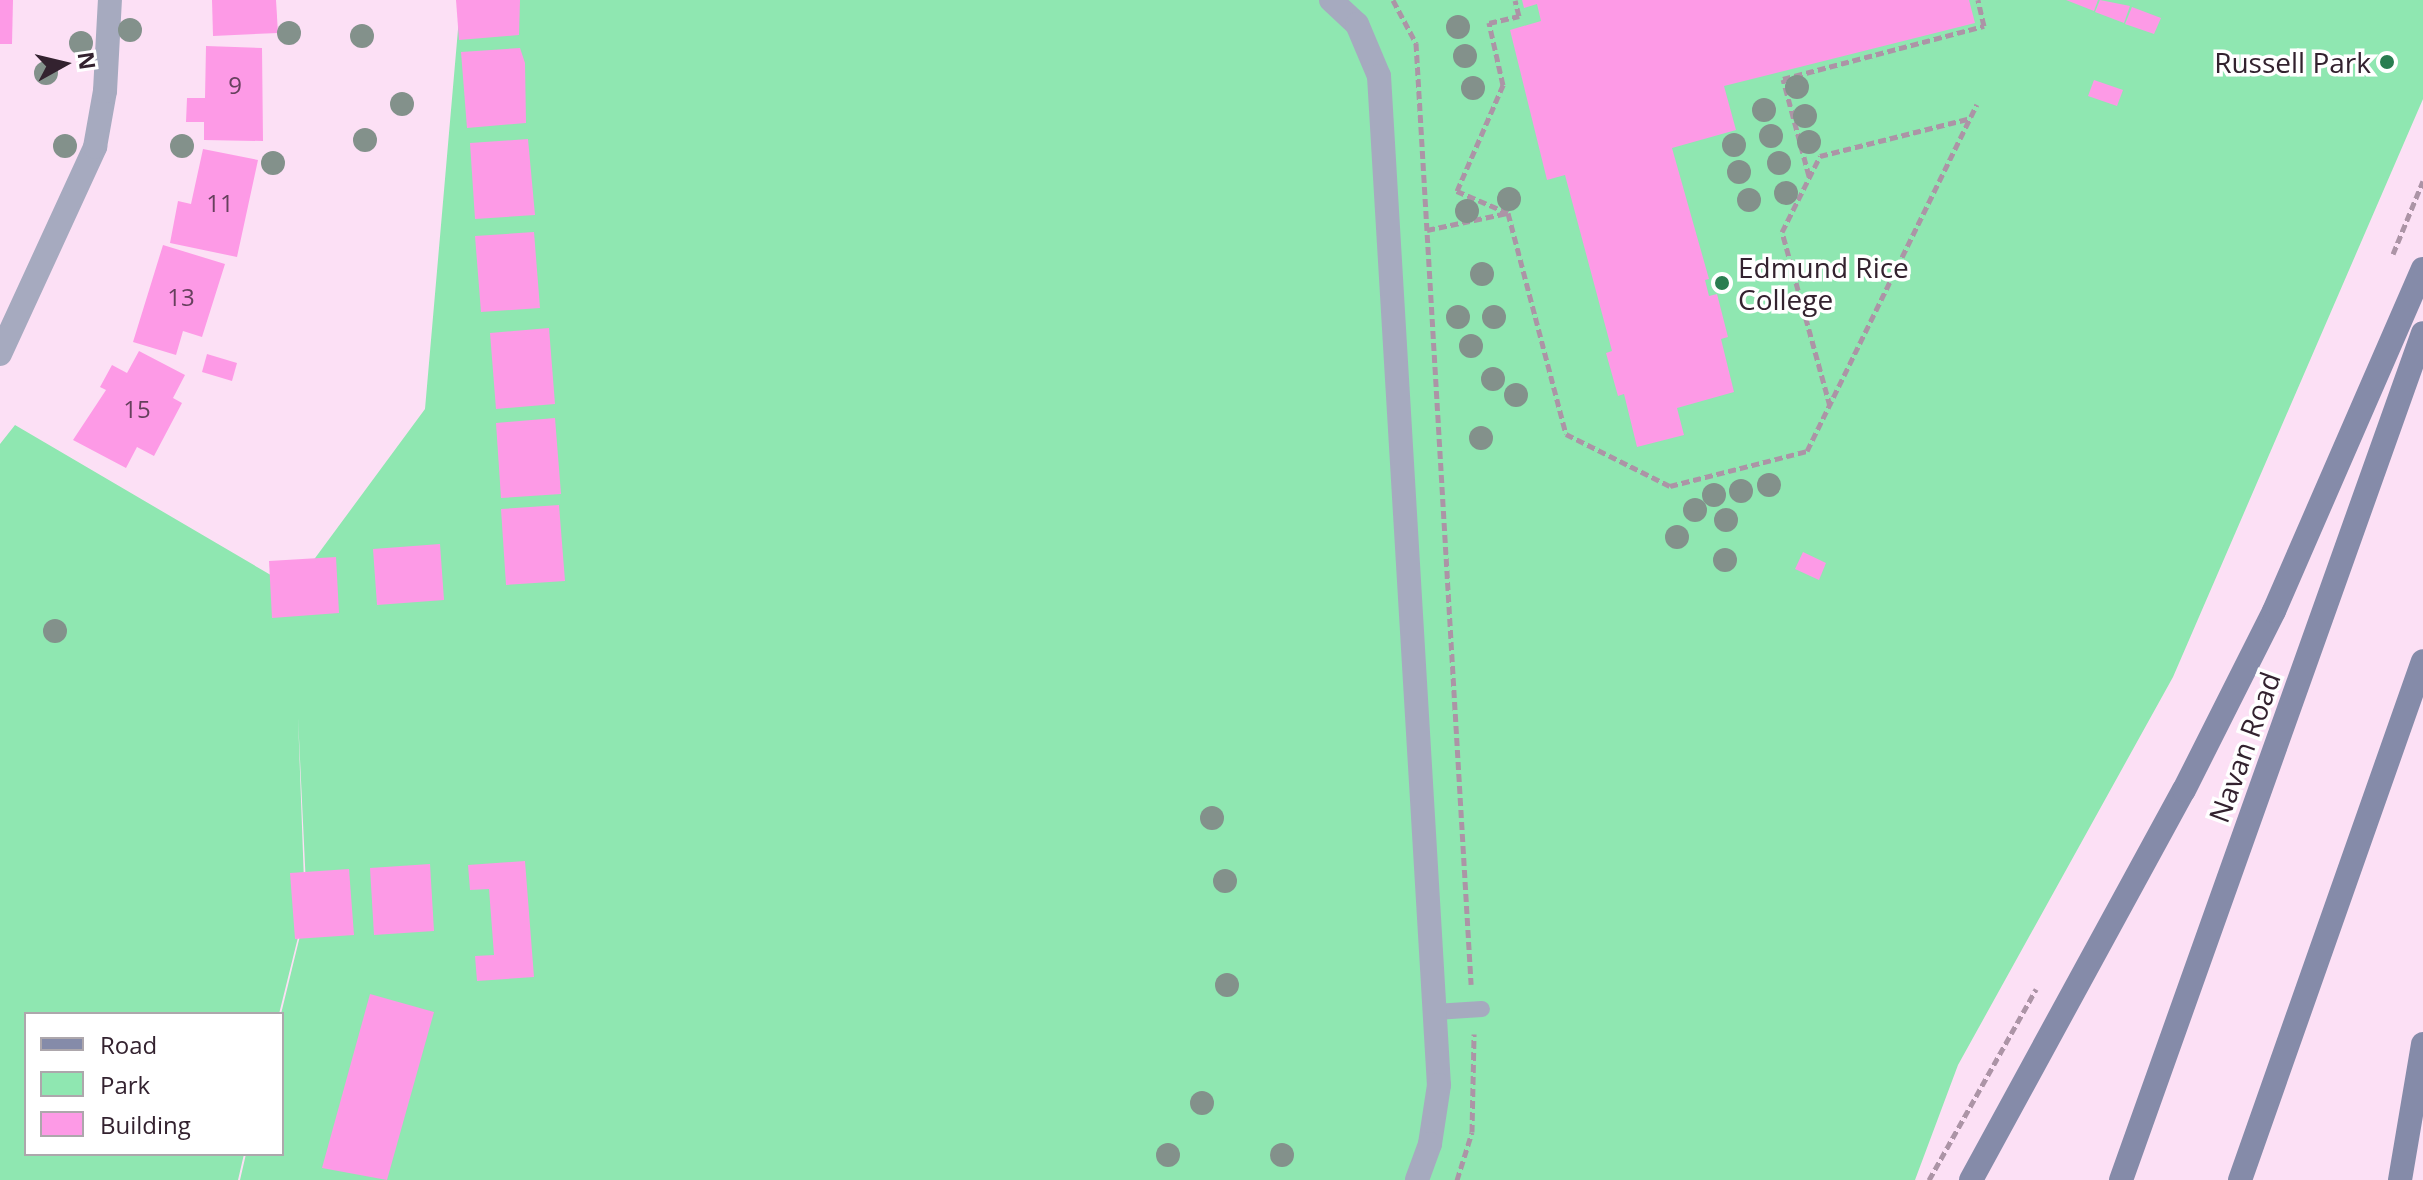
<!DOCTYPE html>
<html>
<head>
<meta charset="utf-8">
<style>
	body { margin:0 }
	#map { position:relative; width:2423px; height:1180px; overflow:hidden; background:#fce0f5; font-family:"Open Sans",sans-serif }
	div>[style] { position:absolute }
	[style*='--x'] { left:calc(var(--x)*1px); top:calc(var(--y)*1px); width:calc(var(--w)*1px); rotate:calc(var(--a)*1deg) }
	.green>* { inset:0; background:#8fe7b1 }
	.building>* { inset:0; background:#fd9ae6 }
	.path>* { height:5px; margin-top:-2.5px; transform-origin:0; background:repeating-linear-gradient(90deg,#ac94a6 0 8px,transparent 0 12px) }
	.lane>* { height:16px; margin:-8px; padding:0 8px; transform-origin:8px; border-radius:8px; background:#a6aabf }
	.street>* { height:24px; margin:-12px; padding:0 12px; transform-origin:12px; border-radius:12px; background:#a6aabf }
	.secondary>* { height:24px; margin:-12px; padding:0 12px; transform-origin:12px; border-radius:12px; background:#858ba9 }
	.trees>* { width:24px; height:24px; margin:-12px; border-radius:50%; background:#83918b }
	.dots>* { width:22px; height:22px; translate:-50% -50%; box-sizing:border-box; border:4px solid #fff; border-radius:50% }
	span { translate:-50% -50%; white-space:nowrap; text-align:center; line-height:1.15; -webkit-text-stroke:7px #fff; paint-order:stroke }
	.number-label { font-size:24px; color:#66405d }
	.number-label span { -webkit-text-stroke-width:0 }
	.poi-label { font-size:28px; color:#33222f }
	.right { translate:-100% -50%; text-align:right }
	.left { translate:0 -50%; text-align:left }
	.street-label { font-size:28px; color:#33222f }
	.legend { position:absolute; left:24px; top:1012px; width:260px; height:144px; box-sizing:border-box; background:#fff; border:2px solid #ada7ac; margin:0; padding:10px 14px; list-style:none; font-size:24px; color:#33222f }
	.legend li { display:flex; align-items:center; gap:16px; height:40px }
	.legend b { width:40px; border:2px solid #ada7ac }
	.north { position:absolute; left:24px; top:24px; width:80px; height:80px; -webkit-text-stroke:6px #fff; paint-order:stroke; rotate:82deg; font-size:22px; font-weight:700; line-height:32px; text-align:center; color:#33222f }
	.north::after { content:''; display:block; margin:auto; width:28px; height:36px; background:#33222f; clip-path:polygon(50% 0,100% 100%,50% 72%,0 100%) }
</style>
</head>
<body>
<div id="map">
	<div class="green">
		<div style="clip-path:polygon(469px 0,2423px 0,2423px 99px,2173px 677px,1958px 1065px,1915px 1180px,240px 1180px,246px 1154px,282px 1154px,281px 1014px,307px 907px,298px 717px,305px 909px,279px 1014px,26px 1014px,26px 1154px,244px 1154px,238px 1180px,0 1180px,0 444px,15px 425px,293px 588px,425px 409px,459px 18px)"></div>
	</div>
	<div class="building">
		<div style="clip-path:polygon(0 0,13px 0,12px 44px,0 44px)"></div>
		<div style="clip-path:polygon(212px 0,276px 0,278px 33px,213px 36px)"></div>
		<div style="clip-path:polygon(456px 0,520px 0,519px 35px,459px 40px)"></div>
		<div style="clip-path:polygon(1522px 0,1969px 0,1975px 23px,1724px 86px,1736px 130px,1672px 148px,1709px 279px,1705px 280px,1709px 296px,1717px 294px,1728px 337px,1721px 339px,1734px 392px,1677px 408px,1684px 435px,1637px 447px,1624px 394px,1618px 396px,1606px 353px,1612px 351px,1565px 175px,1547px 180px,1510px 30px,1541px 21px,1537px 4px,1524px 8px)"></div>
		<div style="clip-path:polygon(2066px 0,2098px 0,2094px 11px)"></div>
		<div style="clip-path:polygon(2100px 0,2130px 6px,2124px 23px,2095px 12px)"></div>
		<div style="clip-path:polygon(2132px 7px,2161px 18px,2154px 34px,2125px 24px)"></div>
		<div style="clip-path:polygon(206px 46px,262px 48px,263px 141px,204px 140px,204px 122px,186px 122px,187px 98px,205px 98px)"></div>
		<div style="clip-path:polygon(520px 48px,525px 63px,526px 123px,467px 128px,461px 52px)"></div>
		<div style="clip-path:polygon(2094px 80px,2123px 90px,2117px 106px,2088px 96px)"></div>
		<div style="clip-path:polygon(528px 139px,535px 215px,475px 219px,470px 143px)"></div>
		<div style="clip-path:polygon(203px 149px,258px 160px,237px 257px,170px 243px,178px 201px,191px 204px)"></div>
		<div style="clip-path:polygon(534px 232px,540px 308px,481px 312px,475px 236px)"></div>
		<div style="clip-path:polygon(163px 245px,225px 264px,202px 337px,183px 331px,176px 355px,133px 342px)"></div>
		<div style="clip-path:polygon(549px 328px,555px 404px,496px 409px,490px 333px)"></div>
		<div style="clip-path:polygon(139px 351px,185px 375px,173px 398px,182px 403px,154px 456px,137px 447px,126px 468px,73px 440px,106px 390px,100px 387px,112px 365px,127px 373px)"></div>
		<div style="clip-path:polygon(207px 354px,237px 363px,232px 381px,202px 372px)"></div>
		<div style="clip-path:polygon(555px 418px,561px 494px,501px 498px,496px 423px)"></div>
		<div style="clip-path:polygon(559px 505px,565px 581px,506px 585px,501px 509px)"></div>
		<div style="clip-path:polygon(440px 544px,444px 600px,377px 605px,373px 549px)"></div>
		<div style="clip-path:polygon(1803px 552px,1826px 563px,1819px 580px,1795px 569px)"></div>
		<div style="clip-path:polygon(336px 557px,339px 613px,272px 618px,269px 561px)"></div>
		<div style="clip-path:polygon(525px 861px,534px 977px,477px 981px,475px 956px,494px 955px,489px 889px,470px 890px,468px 865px)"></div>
		<div style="clip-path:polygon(430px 864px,434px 931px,374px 935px,370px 868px)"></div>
		<div style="clip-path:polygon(349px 869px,354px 935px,295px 939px,290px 873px)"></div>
		<div style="clip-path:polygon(370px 994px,434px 1012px,387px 1180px,322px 1168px)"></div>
	</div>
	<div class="path">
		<div style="--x:1393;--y:0;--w:49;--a:61.9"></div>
		<div style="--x:1416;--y:43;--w:943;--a:86.65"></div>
		<div style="--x:1809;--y:176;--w:100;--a:-105"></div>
		<div style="--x:1783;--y:79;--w:208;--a:-14.8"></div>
		<div style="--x:1984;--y:26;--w:27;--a:-103"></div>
		<div style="--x:1508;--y:213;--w:228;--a:75.3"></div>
		<div style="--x:1566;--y:434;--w:116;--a:26.6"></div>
		<div style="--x:1670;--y:486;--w:141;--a:-14.3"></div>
		<div style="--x:1807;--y:451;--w:386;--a:-63.9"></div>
		<div style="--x:1508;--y:213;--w:56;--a:-156.7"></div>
		<div style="--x:1457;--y:191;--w:116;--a:-66.5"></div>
		<div style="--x:1503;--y:85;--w:64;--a:-102.7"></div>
		<div style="--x:1489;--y:23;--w:31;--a:-13"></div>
		<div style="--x:1519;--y:16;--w:16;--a:-104"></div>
		<div style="--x:1427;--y:230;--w:82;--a:-12"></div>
		<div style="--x:2393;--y:254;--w:79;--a:-67.7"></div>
		<div style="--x:1830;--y:406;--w:180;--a:-105.4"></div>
		<div style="--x:1782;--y:232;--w:85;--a:-63.4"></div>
		<div style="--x:1820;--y:156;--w:156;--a:-14.1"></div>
		<div style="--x:1457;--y:1180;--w:50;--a:-72.6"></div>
		<div style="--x:1472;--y:1132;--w:98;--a:-88.8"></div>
		<div style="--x:1929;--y:1180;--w:219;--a:-60.7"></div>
	</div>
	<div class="lane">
		<div style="--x:1435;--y:1012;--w:47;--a:-3.7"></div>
	</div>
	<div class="street">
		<div style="--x:1331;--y:0;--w:35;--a:43"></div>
		<div style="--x:1357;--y:24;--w:56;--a:67.1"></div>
		<div style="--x:1379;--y:76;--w:1011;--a:86.6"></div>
		<div style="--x:1439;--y:1085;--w:60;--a:98.7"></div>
		<div style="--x:1430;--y:1144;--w:38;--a:110"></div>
		<div style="--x:0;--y:354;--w:228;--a:-65.3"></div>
		<div style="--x:95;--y:147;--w:57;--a:-79.9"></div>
		<div style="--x:105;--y:91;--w:91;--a:-86.9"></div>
	</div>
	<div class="secondary">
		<div style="--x:1971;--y:1180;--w:444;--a:-61.4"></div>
		<div style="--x:2184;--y:790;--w:200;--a:-63.3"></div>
		<div style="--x:2274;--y:611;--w:373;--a:-66.5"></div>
		<div style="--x:2121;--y:1180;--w:899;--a:-70.38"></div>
		<div style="--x:2240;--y:1180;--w:550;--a:-70.58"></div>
		<div style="--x:2400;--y:1180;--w:138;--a:-80.4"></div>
	</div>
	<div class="trees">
		<div style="left:1458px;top:27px"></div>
		<div style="left:130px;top:30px"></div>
		<div style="left:289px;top:33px"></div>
		<div style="left:362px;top:36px"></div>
		<div style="left:81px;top:43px"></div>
		<div style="left:1465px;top:56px"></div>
		<div style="left:46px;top:73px"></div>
		<div style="left:1797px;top:87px"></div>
		<div style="left:1473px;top:88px"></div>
		<div style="left:402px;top:104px"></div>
		<div style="left:1764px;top:110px"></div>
		<div style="left:1805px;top:116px"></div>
		<div style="left:1771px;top:136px"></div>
		<div style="left:365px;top:140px"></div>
		<div style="left:1809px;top:142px"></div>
		<div style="left:1734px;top:145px"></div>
		<div style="left:65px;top:146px"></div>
		<div style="left:182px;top:146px"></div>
		<div style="left:273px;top:163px"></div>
		<div style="left:1779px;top:163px"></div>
		<div style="left:1739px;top:172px"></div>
		<div style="left:1786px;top:193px"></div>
		<div style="left:1509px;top:199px"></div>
		<div style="left:1749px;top:200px"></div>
		<div style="left:1467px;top:211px"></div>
		<div style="left:1482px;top:274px"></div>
		<div style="left:1458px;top:317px"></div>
		<div style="left:1494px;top:317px"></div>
		<div style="left:1471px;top:346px"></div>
		<div style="left:1493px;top:379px"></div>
		<div style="left:1516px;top:395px"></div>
		<div style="left:1481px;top:438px"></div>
		<div style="left:1769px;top:485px"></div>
		<div style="left:1741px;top:491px"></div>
		<div style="left:1714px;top:495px"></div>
		<div style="left:1695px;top:510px"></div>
		<div style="left:1726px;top:520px"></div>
		<div style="left:1677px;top:537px"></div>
		<div style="left:1725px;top:560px"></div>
		<div style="left:55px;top:631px"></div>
		<div style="left:1212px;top:818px"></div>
		<div style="left:1225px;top:881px"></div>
		<div style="left:1227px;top:985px"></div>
		<div style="left:1202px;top:1103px"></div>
		<div style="left:1168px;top:1155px"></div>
		<div style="left:1282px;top:1155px"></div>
	</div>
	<div class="dots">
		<div style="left:2387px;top:62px;background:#297d50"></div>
		<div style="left:1722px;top:283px;background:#297d50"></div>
	</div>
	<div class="number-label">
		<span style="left:235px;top:85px">9</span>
		<span style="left:220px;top:203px">11</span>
		<span style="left:181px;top:297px">13</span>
		<span style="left:137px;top:409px">15</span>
	</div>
	<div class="poi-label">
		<span class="right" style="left:2371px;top:62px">Russell Park</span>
		<span class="left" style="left:1738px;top:283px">Edmund Rice<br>College</span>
	</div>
	<div class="street-label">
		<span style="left:2244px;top:747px;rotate:-70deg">Navan Road</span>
	</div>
	<ul class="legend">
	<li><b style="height:10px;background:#858ba9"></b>Road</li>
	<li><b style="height:22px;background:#8fe7b1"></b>Park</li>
	<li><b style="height:22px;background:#fd9ae6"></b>Building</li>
	</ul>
	<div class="north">N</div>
</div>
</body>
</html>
